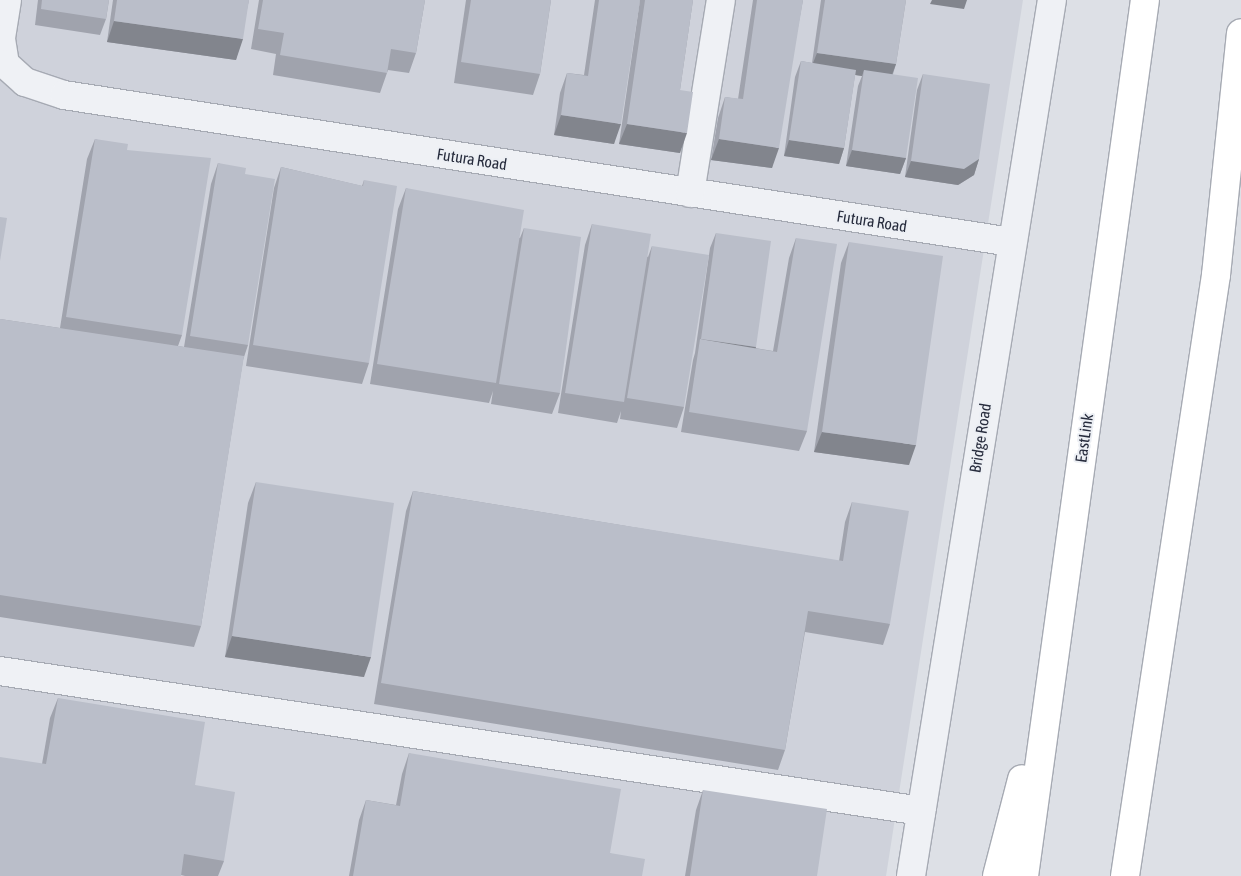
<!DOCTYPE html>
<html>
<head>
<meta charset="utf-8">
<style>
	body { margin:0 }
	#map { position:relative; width:1241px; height:876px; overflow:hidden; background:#dde0e6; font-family:"Asap Condensed",sans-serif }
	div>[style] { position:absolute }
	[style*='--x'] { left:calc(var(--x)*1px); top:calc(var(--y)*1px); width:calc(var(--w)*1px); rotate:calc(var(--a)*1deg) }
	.built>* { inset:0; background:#cfd2db }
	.roads { filter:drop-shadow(1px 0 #a6aab3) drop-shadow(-1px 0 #a6aab3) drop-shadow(0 1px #a6aab3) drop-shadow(0 -1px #a6aab3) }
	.minor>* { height:28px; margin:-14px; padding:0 14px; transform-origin:14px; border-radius:14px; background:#eff1f5 }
	.highway>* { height:28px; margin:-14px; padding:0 14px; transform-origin:14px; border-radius:14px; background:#fff }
	.wall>* { inset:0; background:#a0a3ad }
	.shaded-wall>* { inset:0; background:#82858d }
	.building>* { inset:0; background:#babec9 }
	span { translate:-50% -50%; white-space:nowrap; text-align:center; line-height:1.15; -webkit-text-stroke:4px #eceff4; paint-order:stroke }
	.street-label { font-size:16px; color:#272c3d }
</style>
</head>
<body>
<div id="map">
	<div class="built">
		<div style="clip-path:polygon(0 0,1023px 0,886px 876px,0 876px)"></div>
	</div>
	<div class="roads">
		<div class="minor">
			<div style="--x:7;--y:0;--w:39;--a:99"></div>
			<div style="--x:1;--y:39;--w:25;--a:81"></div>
			<div style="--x:5;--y:64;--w:27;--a:42"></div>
			<div style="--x:25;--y:82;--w:41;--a:18.4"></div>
			<div style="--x:64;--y:95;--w:958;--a:8.82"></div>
			<div style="--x:690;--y:193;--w:195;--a:-80.9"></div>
			<div style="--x:0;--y:671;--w:932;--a:8.64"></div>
			<div style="--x:911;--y:876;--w:887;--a:-80.86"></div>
		</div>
		<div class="highway">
			<div style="--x:997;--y:876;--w:100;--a:-75.5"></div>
			<div style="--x:1024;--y:876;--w:884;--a:-82.14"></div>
			<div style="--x:1125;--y:876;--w:608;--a:-81.39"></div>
			<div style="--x:1216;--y:275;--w:243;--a:-84.1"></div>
		</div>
	</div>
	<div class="wall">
		<div style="clip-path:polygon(38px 0,109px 0,106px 19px,100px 35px,35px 25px)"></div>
		<div style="clip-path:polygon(113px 0,249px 0,236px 60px,107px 42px)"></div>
		<div style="clip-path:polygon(259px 0,425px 0,416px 53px,409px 73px,388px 70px,380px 93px,273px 75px,276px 54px,251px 49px)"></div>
		<div style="clip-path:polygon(466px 0,551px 0,540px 74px,533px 95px,454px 83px)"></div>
		<div style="clip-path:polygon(595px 0,640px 0,614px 144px,554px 135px,560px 93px,567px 73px,584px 75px)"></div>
		<div style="clip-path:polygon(640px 0,693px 0,680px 90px,680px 153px,619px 144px)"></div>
		<div style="clip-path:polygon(753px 0,803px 0,772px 168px,711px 160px,718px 118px,725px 97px,738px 99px)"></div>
		<div style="clip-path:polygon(821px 0,906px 0,896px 64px,893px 74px,906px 158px,900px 174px,846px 166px,858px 86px,862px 76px,855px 75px,844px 148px,839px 164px,784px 156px,795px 77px,801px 61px,812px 63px)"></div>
		<div style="clip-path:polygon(923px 74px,979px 159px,974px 175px,958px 185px,905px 177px,917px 90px)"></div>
		<div style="clip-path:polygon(95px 139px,127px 150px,182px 335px,178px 346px,184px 347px,211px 184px,218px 163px,245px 174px,248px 345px,243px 360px,201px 626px,194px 647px,0 617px,0 319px,60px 328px,87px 159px)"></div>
		<div style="clip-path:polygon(281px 167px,362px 186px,364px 180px,369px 363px,362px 384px,246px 366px,274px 188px)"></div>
		<div style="clip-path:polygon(406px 188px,520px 238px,524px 228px,560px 393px,552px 414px,491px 404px,493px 391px,489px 403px,370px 384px,398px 209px)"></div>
		<div style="clip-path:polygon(592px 224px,648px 257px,652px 246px,684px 407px,677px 428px,620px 419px,621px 411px,617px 423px,558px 413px,585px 245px)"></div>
		<div style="clip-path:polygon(716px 233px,756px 347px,755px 348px,773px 351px,789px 258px,796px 238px,807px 431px,799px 451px,681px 432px,693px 360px,695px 353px,710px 248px)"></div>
		<div style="clip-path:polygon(849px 242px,909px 465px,814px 452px,841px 263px)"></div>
		<div style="clip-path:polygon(256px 482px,364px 677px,225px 657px,248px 503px)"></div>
		<div style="clip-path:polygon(413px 491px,839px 561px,845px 522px,852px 502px,890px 624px,883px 645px,805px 632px,785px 750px,778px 770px,374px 704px,406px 511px)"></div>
		<div style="clip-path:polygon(58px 698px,195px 785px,224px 861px,218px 876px,185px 876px,181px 875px,42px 764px,50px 718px)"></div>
		<div style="clip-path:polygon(409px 753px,610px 853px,642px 876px,349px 876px,359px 820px,366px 800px,396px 805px,402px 774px)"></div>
		<div style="clip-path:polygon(703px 790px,817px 876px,685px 876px,696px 810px)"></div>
	</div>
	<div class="shaded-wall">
		<div style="clip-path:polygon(932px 0,967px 0,964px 9px,930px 4px)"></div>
		<div style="clip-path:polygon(114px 21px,243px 39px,236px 60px,107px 42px)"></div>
		<div style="clip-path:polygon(817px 53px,896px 64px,890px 80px,864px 70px,862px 76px,811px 68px)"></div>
		<div style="clip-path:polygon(561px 115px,621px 124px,614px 144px,554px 135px)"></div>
		<div style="clip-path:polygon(627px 124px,687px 133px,680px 153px,619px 144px)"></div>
		<div style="clip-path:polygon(719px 139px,779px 148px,772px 168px,711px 160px)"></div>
		<div style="clip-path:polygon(789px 140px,844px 148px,839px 164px,784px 156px)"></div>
		<div style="clip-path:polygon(852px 150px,906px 158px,900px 174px,846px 166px)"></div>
		<div style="clip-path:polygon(979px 159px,974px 175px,958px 185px,905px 177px,911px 161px)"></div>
		<div style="clip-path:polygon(701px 339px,756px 347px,750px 362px)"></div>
		<div style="clip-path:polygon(822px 432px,916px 445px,909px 465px,814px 452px)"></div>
		<div style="clip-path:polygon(232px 636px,371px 657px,364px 677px,225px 657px)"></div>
	</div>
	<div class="building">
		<div style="clip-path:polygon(42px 0,109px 0,106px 19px,41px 9px)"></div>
		<div style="clip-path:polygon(117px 0,249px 0,243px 39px,114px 21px)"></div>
		<div style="clip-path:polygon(263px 0,425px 0,416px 53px,391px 49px,387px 73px,280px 55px,284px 33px,258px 29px)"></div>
		<div style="clip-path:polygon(471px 0,551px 0,540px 74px,461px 62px)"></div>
		<div style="clip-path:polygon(599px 0,640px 0,621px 124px,561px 115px,567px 73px,588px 76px)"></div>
		<div style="clip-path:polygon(645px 0,693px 0,680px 90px,693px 92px,687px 133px,627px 124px)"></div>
		<div style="clip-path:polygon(757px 0,803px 0,779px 148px,719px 139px,725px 97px,743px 99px)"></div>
		<div style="clip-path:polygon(825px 0,906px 0,896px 64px,817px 53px)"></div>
		<div style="clip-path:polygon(801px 61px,856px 70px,844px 148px,789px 140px)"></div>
		<div style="clip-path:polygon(864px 70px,918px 78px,906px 158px,852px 150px)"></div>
		<div style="clip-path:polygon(923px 74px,990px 84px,979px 159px,964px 169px,911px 161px)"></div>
		<div style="clip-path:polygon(95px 139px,128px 144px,127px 150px,211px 158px,182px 335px,66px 317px)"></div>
		<div style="clip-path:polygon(218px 163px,246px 168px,245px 174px,275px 179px,248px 345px,190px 336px)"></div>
		<div style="clip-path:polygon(281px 167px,363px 186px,364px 180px,397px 186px,369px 363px,253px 345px)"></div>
		<div style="clip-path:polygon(406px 188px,524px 210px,496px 383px,377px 364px)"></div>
		<div style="clip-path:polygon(0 217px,7px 218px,0 261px)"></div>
		<div style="clip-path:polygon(592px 224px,651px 234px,624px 402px,565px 393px)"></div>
		<div style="clip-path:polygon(524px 228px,581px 237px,560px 393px,499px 384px)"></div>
		<div style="clip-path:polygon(716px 233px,771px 241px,756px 347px,701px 339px)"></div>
		<div style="clip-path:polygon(796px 238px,837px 244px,807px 431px,689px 412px,700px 339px,777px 352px)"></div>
		<div style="clip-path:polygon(849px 242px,943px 256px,916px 445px,822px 432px)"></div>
		<div style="clip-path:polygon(652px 246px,709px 255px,684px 407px,627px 398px)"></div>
		<div style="clip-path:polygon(0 319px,244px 356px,201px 626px,0 595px)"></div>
		<div style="clip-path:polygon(256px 482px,394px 503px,371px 657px,232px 636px)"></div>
		<div style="clip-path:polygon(413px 491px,843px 561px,852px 502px,909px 511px,890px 624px,808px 611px,785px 750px,381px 683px)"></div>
		<div style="clip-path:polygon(58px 698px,205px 722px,195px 785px,235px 792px,224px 861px,184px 854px,181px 876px,0 876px,0 757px,46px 764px)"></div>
		<div style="clip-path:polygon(409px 753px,621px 789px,610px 853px,645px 859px,642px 876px,353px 876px,366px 800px,400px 806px)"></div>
		<div style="clip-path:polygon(703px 790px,827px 809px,817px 876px,690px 876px)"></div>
	</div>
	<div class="street-label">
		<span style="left:472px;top:159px;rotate:9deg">Futura Road</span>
		<span style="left:872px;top:221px;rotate:9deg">Futura Road</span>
		<span style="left:980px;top:438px;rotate:-81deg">Bridge Road</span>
		<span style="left:1084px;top:438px;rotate:-82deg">EastLink</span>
	</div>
</div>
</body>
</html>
